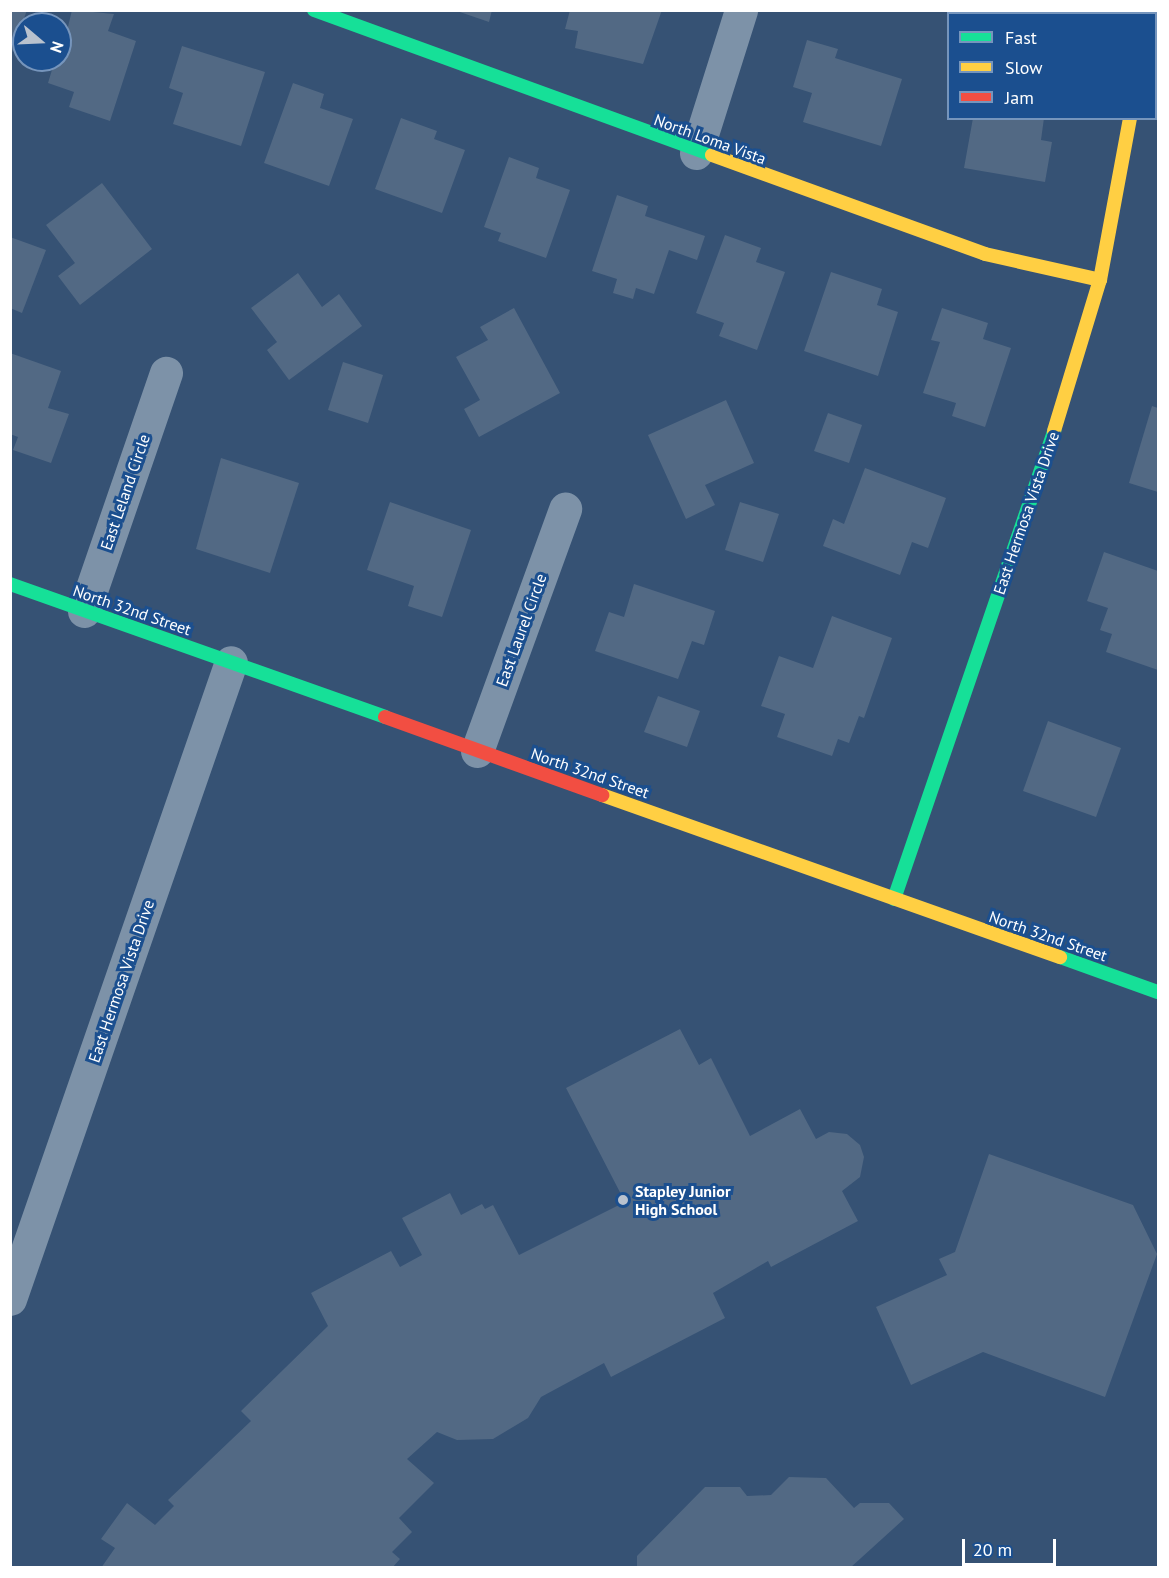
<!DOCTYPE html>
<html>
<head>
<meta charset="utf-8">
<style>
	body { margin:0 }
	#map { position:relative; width:1169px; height:1578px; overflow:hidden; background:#365274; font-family:"PT Sans",sans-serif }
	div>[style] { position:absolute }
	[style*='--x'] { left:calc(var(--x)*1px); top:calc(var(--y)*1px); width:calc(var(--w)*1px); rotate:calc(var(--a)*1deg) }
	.building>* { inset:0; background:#526984 }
	.street>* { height:33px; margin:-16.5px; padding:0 16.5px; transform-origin:16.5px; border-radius:16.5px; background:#7d92a8 }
	.fast>* { height:14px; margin:-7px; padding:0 7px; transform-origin:7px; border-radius:7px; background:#16e098 }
	.slow>* { height:14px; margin:-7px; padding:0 7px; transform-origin:7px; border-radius:7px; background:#ffcf43 }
	.jam>* { height:14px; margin:-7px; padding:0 7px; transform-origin:7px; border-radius:7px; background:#f24e42 }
	.dots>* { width:16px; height:16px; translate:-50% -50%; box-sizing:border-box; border:3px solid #1b4f8f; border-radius:50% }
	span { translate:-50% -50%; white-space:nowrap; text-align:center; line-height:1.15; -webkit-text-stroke:6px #1b4f8f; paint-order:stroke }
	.street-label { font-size:16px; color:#fff }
	.poi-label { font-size:16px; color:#fff; font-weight:700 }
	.left { translate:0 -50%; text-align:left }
	.frame { position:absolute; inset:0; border:12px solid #fff; pointer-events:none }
	.legend { position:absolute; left:947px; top:12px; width:210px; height:108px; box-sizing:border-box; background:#1b4f8f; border:2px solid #7695bc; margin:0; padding:8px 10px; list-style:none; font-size:18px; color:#fff }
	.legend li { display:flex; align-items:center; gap:12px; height:30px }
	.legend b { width:30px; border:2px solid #7695bc }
	.north { position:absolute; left:12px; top:12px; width:60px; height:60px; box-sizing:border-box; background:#1b4f8f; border:2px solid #7695bc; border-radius:50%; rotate:109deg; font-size:16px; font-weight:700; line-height:24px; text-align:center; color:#fff }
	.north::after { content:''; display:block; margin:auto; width:21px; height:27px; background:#b9c2ce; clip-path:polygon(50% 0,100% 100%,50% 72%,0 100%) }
	.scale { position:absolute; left:962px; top:1539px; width:94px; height:27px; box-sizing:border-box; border:3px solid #fff; border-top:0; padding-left:8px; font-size:18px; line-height:21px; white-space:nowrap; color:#fff; -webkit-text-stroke:4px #1b4f8f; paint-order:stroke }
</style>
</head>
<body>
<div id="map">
	<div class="building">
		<div style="clip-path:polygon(10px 10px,27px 10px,11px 55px,10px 55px)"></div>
		<div style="clip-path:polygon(72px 10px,114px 14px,108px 31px,136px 41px,110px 121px,69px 107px,74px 92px,48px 83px,55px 60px,60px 60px)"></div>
		<div style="clip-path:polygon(454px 10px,492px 10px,489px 22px)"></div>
		<div style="clip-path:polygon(570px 10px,662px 10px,643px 64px,575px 48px,578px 31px,565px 29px)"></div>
		<div style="clip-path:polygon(987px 10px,1067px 10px,987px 14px)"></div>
		<div style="clip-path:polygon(807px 40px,838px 49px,835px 58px,902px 79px,881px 146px,803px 122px,812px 93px,793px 87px)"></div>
		<div style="clip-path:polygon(182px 46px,265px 72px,241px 146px,173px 124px,183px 93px,169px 88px)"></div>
		<div style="clip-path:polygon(293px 83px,324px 94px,320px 108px,353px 119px,329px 186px,264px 163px)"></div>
		<div style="clip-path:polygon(401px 118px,437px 131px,434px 139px,465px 150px,442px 213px,375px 189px)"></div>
		<div style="clip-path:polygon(973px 118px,1044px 118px,1041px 140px,1052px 142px,1045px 182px,964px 168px)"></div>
		<div style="clip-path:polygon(509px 157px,539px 168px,536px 178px,570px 190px,546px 258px,498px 241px,501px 233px,484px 227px)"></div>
		<div style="clip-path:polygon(102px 183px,152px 249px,80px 305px,58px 276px,75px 263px,46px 225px)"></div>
		<div style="clip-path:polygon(617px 195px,648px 206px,645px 216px,705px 236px,697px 260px,669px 250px,654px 294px,636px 288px,633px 299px,613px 293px,617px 279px,592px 271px)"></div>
		<div style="clip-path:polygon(725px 235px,761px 248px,756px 262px,785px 272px,757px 350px,719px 336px,724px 323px,696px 313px)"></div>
		<div style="clip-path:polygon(10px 237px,46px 250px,22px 313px,10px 308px)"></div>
		<div style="clip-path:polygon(831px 272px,882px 289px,877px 305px,898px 312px,878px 376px,804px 351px)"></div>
		<div style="clip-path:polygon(298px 273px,322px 307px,339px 294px,362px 326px,289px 380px,267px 350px,277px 342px,251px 308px)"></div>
		<div style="clip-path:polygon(514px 308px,560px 393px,479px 437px,464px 409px,480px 400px,456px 357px,488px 340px,480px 327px)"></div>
		<div style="clip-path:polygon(942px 308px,988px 323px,983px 339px,1011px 348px,985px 427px,952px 416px,956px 403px,923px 393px,940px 342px,931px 340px)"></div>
		<div style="clip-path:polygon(10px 353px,61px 371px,48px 408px,69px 414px,51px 463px,13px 450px,18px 437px,10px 434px)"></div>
		<div style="clip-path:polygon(343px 362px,383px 375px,368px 423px,328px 410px)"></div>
		<div style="clip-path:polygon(726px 400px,754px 463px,705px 485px,715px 505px,686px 519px,648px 435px)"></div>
		<div style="clip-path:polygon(1152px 406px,1158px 408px,1158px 492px,1129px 483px)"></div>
		<div style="clip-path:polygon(828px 413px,862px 425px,849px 463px,814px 451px)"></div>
		<div style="clip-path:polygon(221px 458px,299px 483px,270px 573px,196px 549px)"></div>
		<div style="clip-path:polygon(865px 468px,946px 498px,928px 548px,912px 542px,900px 575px,823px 546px,833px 519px,844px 524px)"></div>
		<div style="clip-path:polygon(390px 502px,471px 530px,442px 617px,408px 606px,414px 586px,367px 570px)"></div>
		<div style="clip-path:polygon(740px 502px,779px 514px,763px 562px,725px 550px)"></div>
		<div style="clip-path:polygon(1104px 552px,1158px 571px,1158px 670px,1106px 652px,1112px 634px,1100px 630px,1108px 608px,1087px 601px)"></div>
		<div style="clip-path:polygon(634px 584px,715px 611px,704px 645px,692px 641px,678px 679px,595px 651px,609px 612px,624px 617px)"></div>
		<div style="clip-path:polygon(832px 616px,892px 638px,864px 718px,859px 716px,849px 743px,838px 739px,832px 756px,777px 737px,785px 714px,761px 706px,779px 656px,813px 668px)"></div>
		<div style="clip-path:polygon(658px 696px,700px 711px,687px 747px,644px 732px)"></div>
		<div style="clip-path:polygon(1048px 721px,1121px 748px,1096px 817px,1023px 791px)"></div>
		<div style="clip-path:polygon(680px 1029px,699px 1065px,711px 1058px,750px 1136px,800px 1109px,816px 1139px,829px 1132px,847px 1134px,860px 1145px,864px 1157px,860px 1177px,842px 1191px,858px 1221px,771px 1267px,768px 1261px,713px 1293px,725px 1318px,611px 1377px,604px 1363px,541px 1397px,528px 1418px,493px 1439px,457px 1440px,437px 1432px,407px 1459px,434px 1483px,399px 1518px,412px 1532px,392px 1552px,400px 1559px,392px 1568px,101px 1568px,115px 1548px,101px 1539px,127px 1503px,155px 1525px,174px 1506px,168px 1500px,251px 1421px,241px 1411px,328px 1326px,311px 1293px,391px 1251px,400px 1267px,422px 1255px,402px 1218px,450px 1193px,461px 1215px,482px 1204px,485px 1209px,493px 1205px,519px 1255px,625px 1202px,566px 1088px)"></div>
		<div style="clip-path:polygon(989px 1154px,1133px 1205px,1157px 1254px,1105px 1397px,983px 1352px,911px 1385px,876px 1307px,947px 1275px,939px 1259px,955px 1252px)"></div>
		<div style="clip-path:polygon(789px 1477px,826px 1478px,854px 1508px,860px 1503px,889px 1503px,904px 1519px,850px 1568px,637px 1568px,637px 1556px,705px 1487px,740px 1487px,747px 1496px,771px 1495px)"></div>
	</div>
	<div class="street">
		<div style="--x:696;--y:153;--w:150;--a:-72.5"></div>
		<div style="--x:84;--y:611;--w:252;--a:-71"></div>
		<div style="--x:477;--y:751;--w:258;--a:-70"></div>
		<div style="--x:10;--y:1299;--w:674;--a:-70.87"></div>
	</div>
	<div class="fast">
		<div style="--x:314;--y:10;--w:424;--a:20"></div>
		<div style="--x:1150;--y:14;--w:4;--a:-76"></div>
		<div style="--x:10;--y:584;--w:398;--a:19.5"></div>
		<div style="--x:894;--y:899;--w:495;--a:-71.1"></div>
		<div style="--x:1060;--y:957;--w:104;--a:19.7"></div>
	</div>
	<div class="slow">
		<div style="--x:712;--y:155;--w:290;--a:19.9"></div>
		<div style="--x:985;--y:254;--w:118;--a:12.7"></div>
		<div style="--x:1054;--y:431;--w:158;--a:-73.1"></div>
		<div style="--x:1100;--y:280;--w:165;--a:-79.5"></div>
		<div style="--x:602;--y:795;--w:486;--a:19.5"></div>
	</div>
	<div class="jam">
		<div style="--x:385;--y:717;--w:231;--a:19.8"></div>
	</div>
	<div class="dots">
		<div style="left:623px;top:1200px;background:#b9c2ce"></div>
	</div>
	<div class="street-label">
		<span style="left:710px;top:139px;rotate:20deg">North Loma Vista</span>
		<span style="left:125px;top:492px;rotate:-71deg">East Leland Circle</span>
		<span style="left:1026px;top:513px;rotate:-71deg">East Hermosa Vista Drive</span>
		<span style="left:132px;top:610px;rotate:19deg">North 32nd Street</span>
		<span style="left:521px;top:630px;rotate:-70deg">East Laurel Circle</span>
		<span style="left:590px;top:773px;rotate:19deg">North 32nd Street</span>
		<span style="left:1048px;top:936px;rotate:19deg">North 32nd Street</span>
		<span style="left:121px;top:981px;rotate:-71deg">East Hermosa Vista Drive</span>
	</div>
	<div class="poi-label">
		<span class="left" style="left:635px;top:1200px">Stapley Junior<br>High School</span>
	</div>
	<div class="frame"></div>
	<ul class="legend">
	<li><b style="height:8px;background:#16e098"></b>Fast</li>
	<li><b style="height:8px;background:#ffcf43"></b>Slow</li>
	<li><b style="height:8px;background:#f24e42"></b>Jam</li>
	</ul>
	<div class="north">N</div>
	<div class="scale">20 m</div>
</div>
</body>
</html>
